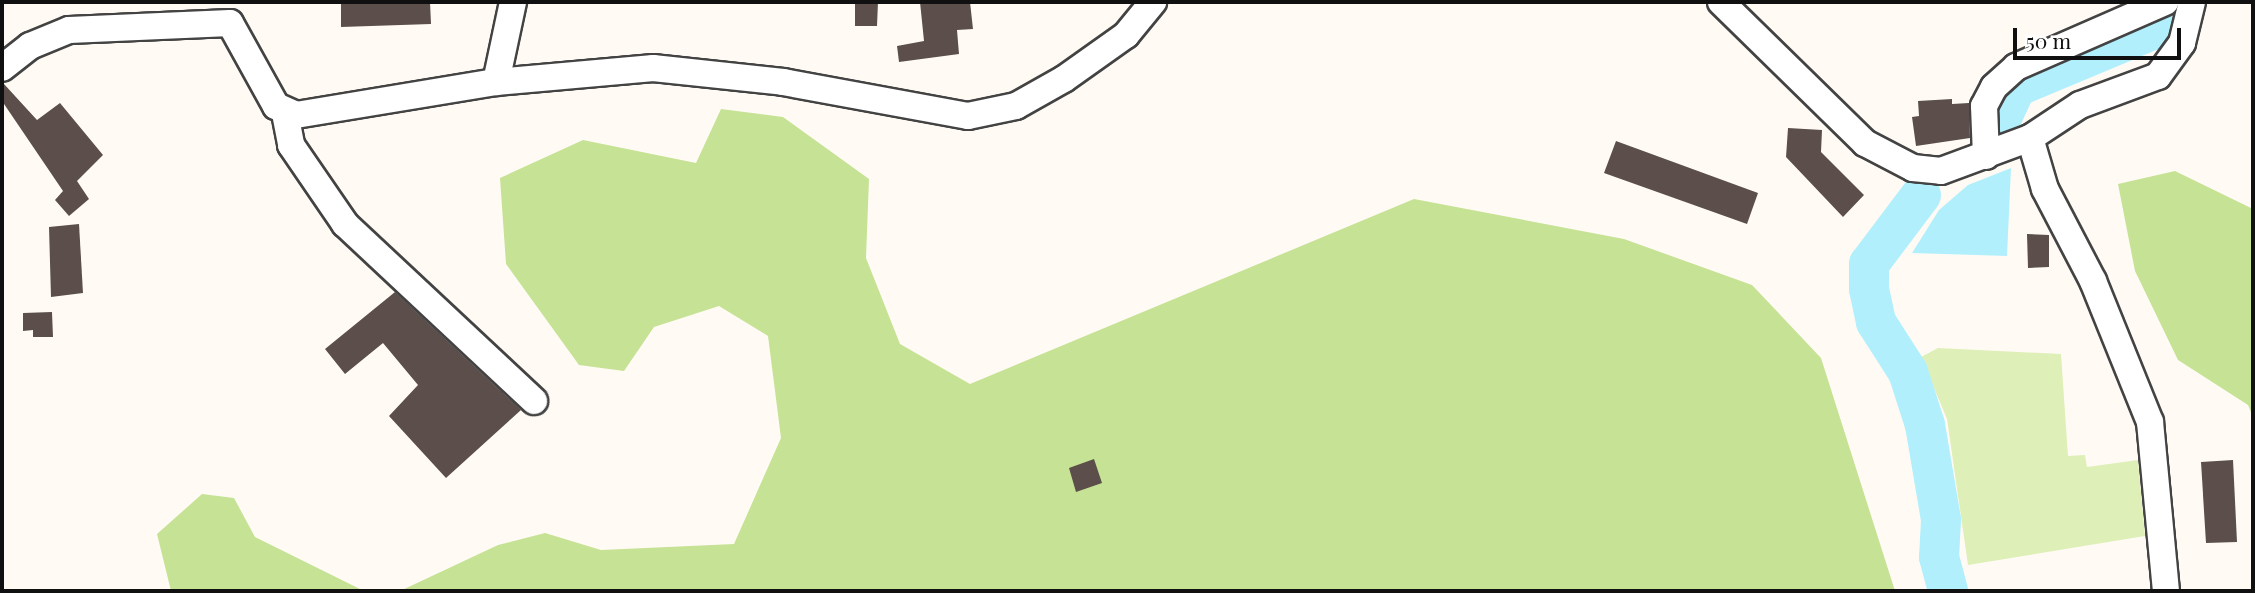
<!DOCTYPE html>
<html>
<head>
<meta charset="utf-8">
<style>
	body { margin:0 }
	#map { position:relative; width:2255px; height:593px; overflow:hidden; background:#fffbf4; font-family:"Playfair Display",serif }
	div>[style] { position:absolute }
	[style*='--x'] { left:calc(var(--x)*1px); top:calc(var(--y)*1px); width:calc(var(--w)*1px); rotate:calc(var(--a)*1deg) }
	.green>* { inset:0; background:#dfefb8 }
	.forest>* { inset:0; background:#c6e295 }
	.water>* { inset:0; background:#b2effd }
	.river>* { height:40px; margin:-20px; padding:0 20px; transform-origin:20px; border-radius:20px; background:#b2effd }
	.building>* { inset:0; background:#5b4e4b }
	.roads { filter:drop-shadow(2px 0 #434343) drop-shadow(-2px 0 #434343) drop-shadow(0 2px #434343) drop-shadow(0 -2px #434343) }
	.street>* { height:26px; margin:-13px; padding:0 13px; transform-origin:13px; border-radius:13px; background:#fff }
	span { translate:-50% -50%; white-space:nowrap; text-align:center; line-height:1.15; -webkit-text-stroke:7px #fff; paint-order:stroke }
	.frame { position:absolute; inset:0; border:4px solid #101010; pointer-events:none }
	.scale { position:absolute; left:2013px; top:28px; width:168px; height:32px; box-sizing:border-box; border:4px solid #101010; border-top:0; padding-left:9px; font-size:21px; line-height:24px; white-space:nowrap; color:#101010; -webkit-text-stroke:5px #fff; paint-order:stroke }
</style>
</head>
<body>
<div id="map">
	<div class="green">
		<div style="clip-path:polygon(1938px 348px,2061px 354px,2068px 456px,2085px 455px,2087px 467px,2138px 460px,2145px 536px,1968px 565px,1947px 419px,1921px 357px)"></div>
	</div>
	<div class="forest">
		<div style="clip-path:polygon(721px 109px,783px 117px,869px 179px,866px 258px,900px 344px,970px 384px,1414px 199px,1624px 239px,1752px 285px,1821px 358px,1895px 591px,400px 591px,498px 545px,545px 533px,601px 550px,734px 544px,781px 438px,768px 336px,719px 306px,654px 327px,624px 371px,579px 365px,506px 264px,500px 178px,583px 140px,696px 163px)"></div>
		<div style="clip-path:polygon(2175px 171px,2253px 209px,2253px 417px,2248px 405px,2178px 360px,2135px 271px,2118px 184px)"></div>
		<div style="clip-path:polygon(202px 494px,234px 498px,255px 537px,364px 591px,171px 591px,157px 534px)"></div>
	</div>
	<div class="water">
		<div style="clip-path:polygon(2011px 168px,2007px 256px,1912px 253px,1939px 210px,1968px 185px)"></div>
	</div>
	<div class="river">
		<div style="--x:1994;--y:135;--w:53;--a:-65.4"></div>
		<div style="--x:2016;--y:87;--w:160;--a:-22.7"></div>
		<div style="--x:1921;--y:195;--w:86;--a:127"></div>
		<div style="--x:1869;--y:264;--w:25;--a:90"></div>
		<div style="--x:1869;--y:289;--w:34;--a:78"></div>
		<div style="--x:1876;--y:322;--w:59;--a:57.4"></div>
		<div style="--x:1908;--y:372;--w:56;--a:72.2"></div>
		<div style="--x:1925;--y:425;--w:96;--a:80.4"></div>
		<div style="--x:1941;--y:520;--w:37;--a:93"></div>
		<div style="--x:1939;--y:557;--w:35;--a:75"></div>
	</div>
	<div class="building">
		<div style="clip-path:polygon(341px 2px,430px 2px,431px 24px,341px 27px)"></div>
		<div style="clip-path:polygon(855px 2px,878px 2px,877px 26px,855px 26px)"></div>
		<div style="clip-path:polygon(920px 2px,970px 2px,973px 29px,957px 30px,959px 54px,899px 62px,897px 46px,924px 41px)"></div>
		<div style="clip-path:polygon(4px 84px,37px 120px,60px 103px,103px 155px,77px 181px,89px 199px,69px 216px,55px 200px,63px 191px,2px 101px)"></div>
		<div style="clip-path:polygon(1952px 99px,1952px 104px,1969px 103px,1970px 138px,1916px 146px,1912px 117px,1919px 116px,1918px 101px)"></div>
		<div style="clip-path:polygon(1788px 128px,1822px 130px,1821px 152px,1864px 195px,1843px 217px,1786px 157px)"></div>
		<div style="clip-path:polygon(1616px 141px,1758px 193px,1747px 224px,1604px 173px)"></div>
		<div style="clip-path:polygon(79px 224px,83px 293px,51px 297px,49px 227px)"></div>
		<div style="clip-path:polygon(2027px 234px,2049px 235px,2049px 267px,2028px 268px)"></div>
		<div style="clip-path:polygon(395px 292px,521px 410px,446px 478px,389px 416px,418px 385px,383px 343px,345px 374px,325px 349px)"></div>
		<div style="clip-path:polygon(52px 312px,53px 337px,33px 337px,33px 330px,23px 331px,23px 313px)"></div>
		<div style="clip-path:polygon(1094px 459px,1102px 483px,1076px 492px,1069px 468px)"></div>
		<div style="clip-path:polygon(2233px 460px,2237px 542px,2206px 543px,2201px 462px)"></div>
	</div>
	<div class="roads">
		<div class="street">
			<div style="--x:1721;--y:2;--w:202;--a:44.4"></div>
			<div style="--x:1865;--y:143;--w:54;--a:27.5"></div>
			<div style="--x:1913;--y:168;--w:28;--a:6"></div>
			<div style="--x:1941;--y:171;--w:95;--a:-20.3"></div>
			<div style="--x:2030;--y:138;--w:60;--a:-33.4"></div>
			<div style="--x:2080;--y:105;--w:83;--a:-20.4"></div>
			<div style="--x:2158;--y:76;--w:41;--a:-54"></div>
			<div style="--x:2182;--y:43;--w:42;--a:-76.3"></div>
			<div style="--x:2;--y:68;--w:36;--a:-38"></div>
			<div style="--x:30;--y:46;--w:42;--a:-22.3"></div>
			<div style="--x:69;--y:30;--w:161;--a:-2.5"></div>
			<div style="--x:230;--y:23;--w:95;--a:61"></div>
			<div style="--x:276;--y:106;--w:22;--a:24"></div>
			<div style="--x:296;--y:115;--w:203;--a:-9.4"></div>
			<div style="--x:496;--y:82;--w:158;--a:-5.1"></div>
			<div style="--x:653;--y:68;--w:131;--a:6.1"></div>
			<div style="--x:783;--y:82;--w:188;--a:10.4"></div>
			<div style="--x:968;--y:116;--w:49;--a:-11.8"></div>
			<div style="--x:1016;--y:106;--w:55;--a:-29.4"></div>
			<div style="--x:1064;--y:79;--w:76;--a:-35.4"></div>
			<div style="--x:1126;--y:35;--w:43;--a:-50.7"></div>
			<div style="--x:496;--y:82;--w:82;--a:-78"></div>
			<div style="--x:285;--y:113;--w:33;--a:79"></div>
			<div style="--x:291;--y:145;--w:96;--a:55.6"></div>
			<div style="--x:345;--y:224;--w:259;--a:43.1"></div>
			<div style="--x:2030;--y:138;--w:53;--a:73.6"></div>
			<div style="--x:2045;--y:189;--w:104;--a:62.4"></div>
			<div style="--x:2093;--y:281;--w:152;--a:68"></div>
			<div style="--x:2150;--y:422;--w:170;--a:84.6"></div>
			<div style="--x:1986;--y:156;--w:50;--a:-92.3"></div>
			<div style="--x:1984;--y:106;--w:21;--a:-62"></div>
			<div style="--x:1994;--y:87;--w:30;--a:-42"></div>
			<div style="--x:2016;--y:67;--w:163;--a:-23.6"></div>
		</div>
	</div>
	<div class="frame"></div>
	<div class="scale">50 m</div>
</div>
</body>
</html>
